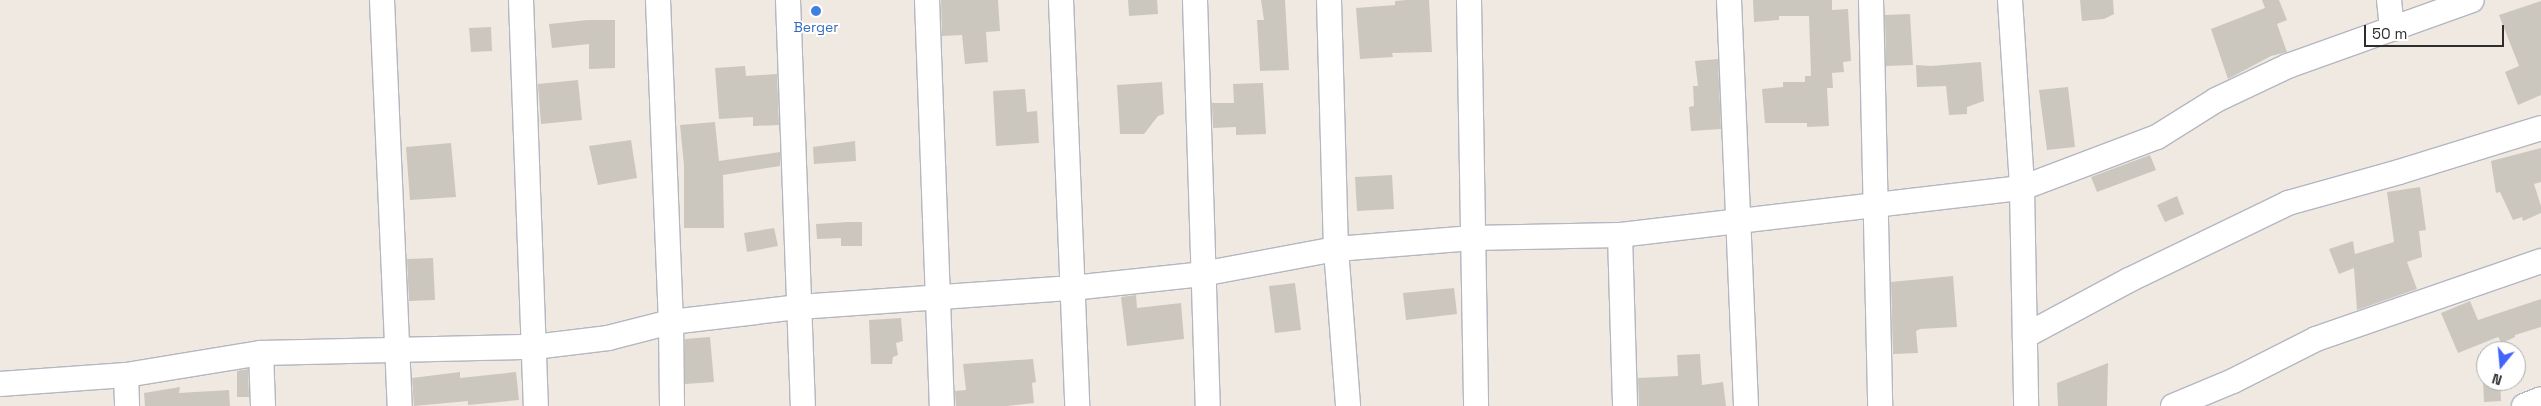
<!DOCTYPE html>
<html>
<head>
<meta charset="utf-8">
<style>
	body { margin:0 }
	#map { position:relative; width:2541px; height:406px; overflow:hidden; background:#efe9e1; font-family:"Space Grotesk",sans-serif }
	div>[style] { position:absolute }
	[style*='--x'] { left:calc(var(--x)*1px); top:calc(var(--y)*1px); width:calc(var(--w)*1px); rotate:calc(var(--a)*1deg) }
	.building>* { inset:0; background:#cbc7bf }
	.roads { filter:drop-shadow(1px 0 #b4b7c1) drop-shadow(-1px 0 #b4b7c1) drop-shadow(0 1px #b4b7c1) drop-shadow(0 -1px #b4b7c1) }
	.minor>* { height:24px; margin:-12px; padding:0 12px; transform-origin:12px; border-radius:12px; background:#fff }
	.dots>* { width:14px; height:14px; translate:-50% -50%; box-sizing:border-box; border:2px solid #fff; border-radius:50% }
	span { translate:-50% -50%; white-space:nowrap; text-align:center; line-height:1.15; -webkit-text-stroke:4px #fff; paint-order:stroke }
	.shop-label { font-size:14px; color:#366cbe }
	.north { position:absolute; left:2476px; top:341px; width:50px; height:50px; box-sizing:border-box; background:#fff; border:1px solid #ababab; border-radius:50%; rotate:197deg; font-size:14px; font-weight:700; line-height:20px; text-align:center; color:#2e2e2e }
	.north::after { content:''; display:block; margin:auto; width:18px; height:22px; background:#4264fb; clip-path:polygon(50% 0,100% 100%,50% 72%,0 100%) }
	.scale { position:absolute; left:2364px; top:25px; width:140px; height:22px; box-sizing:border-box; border:2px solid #2e2e2e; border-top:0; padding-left:6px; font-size:15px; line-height:18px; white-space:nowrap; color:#2e2e2e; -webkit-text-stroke:4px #fff; paint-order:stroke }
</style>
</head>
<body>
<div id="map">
	<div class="building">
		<div style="clip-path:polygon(941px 0,998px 0,1000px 31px,986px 32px,988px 62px,965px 64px,962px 35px,942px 36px)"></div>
		<div style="clip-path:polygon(1128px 0,1157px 0,1158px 14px,1129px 16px)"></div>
		<div style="clip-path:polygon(1261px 0,1285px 0,1289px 70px,1260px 71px,1257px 20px,1264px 20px)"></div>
		<div style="clip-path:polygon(1407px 0,1429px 0,1432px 52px,1392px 53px,1393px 57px,1360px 59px,1356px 8px,1395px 5px,1395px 1px)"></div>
		<div style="clip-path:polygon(1753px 0,1832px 0,1832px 10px,1848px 9px,1851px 61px,1843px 62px,1844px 72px,1832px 73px,1833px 88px,1827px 88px,1829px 126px,1807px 127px,1807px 123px,1765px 123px,1762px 89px,1783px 87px,1783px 82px,1805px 82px,1805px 76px,1811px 76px,1809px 16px,1779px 16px,1779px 20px,1754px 22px)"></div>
		<div style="clip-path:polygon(2080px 0,2113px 0,2114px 14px,2104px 19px,2082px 21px)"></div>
		<div style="clip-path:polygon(2262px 0,2279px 0,2287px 20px,2277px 24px,2287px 52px,2271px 56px,2228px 79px,2211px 29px,2265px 8px)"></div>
		<div style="clip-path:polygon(2541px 1px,2541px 95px,2518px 105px,2505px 72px,2519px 66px,2499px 15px)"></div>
		<div style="clip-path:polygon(1910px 14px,1913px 65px,1886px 66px,1885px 15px)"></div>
		<div style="clip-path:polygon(588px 20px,615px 20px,615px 68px,589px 69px,589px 44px,552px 48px,549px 24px)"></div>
		<div style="clip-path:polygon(491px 27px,492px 51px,471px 52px,469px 28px)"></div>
		<div style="clip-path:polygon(1718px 59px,1721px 129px,1691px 131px,1689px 107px,1694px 106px,1693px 86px,1698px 86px,1695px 61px)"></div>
		<div style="clip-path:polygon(1981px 62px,1984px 101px,1967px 107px,1967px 114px,1949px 115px,1946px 86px,1917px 87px,1916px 65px,1931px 66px)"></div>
		<div style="clip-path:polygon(745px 66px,746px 76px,777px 74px,779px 125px,753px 126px,753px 117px,719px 119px,715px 68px)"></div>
		<div style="clip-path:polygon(578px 80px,582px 120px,541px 124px,538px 84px)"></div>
		<div style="clip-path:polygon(1162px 82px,1164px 114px,1158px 116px,1144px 134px,1120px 134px,1117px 85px)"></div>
		<div style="clip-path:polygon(1263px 83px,1266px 134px,1236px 135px,1236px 127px,1213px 128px,1212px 103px,1234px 103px,1233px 84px)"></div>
		<div style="clip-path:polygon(2068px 87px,2075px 147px,2047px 150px,2039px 90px)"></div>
		<div style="clip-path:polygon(1025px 89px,1027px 112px,1037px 111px,1039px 143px,996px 146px,993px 91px)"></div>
		<div style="clip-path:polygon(715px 122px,719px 161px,780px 152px,780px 166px,723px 175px,724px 228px,684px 228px,684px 165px,680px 125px)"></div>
		<div style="clip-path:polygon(631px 140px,637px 178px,598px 185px,589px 146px)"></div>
		<div style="clip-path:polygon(855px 141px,856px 161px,814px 164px,813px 147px)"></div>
		<div style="clip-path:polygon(451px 143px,456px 197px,410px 200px,406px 147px)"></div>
		<div style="clip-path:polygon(2541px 148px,2541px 182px,2534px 184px,2541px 206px,2541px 213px,2523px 221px,2522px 217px,2513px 220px,2500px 192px,2496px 193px,2491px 161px)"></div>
		<div style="clip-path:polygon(2150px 155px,2156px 170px,2097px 192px,2091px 177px)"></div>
		<div style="clip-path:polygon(1392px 175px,1394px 209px,1357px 211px,1355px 177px)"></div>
		<div style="clip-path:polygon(2420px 187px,2426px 230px,2419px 231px,2422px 257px,2407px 262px,2417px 289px,2357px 310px,2354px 268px,2339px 274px,2329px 249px,2353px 241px,2355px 254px,2394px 242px,2387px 192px)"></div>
		<div style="clip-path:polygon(2177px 196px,2184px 214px,2165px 222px,2157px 205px)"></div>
		<div style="clip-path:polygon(848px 222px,862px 222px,862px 246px,841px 246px,841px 238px,817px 239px,816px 224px)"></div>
		<div style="clip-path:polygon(774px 228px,778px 246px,747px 252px,744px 233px)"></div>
		<div style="clip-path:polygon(433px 258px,435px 300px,409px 301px,407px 259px)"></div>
		<div style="clip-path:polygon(1953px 276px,1957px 327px,1920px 329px,1916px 331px,1918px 353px,1893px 354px,1891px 282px)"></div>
		<div style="clip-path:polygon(1295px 283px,1301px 330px,1275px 333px,1269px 286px)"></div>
		<div style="clip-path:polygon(1454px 288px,1457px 314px,1406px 320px,1403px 293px)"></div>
		<div style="clip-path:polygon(1136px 295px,1137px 308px,1181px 303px,1184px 339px,1127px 346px,1121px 297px)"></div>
		<div style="clip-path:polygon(2541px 299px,2541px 327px,2515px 335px,2515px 337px,2502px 343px,2498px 337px,2458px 353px,2441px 313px,2470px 301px,2478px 320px)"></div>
		<div style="clip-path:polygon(901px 318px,903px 341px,896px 343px,898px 355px,893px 357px,892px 364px,871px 364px,869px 320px)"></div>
		<div style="clip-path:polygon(710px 337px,714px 382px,685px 384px,685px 339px)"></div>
		<div style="clip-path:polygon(1700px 354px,1702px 385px,1723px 382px,1726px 406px,1639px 406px,1638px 378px,1678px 376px,1677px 355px)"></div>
		<div style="clip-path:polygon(1033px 359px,1036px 382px,1032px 383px,1034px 403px,1007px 406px,956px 406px,955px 391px,966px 390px,963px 364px)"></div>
		<div style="clip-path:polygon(2108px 363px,2107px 406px,2058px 406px,2057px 383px)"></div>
		<div style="clip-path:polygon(248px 369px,249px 397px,237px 397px,237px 371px)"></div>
		<div style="clip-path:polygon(460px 372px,460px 378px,516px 372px,519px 400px,468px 405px,468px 401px,414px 406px,412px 378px)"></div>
		<div style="clip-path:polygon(2483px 381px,2500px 381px,2501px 401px,2484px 402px)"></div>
		<div style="clip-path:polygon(180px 387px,179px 393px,229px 390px,230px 406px,145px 406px,144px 393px)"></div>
	</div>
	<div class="roads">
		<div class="minor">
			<div style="--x:382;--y:0;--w:406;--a:87.5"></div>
			<div style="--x:521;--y:0;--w:406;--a:87.9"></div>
			<div style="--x:658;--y:0;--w:322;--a:87.7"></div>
			<div style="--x:671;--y:322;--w:84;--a:89.3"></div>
			<div style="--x:788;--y:0;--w:406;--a:87.9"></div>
			<div style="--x:927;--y:0;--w:406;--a:87.9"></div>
			<div style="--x:1061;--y:0;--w:406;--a:87.7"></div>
			<div style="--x:1195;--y:0;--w:406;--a:88.2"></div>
			<div style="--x:1329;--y:0;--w:249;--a:88.4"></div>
			<div style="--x:1336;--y:249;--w:157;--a:85.6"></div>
			<div style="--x:1469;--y:0;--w:406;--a:89"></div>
			<div style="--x:1729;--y:0;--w:406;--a:87.6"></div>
			<div style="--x:1871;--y:0;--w:406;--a:88.7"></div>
			<div style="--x:2010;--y:0;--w:188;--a:86.3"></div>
			<div style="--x:2022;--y:188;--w:218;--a:88.9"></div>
			<div style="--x:2389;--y:0;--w:29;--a:84"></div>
			<div style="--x:1620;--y:235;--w:171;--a:88.3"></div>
			<div style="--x:2025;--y:336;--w:118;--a:-28.3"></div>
			<div style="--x:2129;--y:280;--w:177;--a:-25.8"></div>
			<div style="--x:2288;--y:203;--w:115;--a:-15.6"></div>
			<div style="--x:2399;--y:172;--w:149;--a:-17.2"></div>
			<div style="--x:261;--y:353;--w:53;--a:87.8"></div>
			<div style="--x:126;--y:375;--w:31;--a:88"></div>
			<div style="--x:0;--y:384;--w:126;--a:-4.1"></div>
			<div style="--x:126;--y:375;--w:137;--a:-9.3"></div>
			<div style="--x:261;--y:353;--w:273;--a:-1.3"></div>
			<div style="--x:534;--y:347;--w:75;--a:-6.9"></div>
			<div style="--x:608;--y:338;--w:65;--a:-14.3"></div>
			<div style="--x:671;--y:322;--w:129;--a:-6.7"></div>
			<div style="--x:799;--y:307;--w:274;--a:-4"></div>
			<div style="--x:1072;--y:288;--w:131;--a:-6.1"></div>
			<div style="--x:1202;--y:274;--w:136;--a:-10.6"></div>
			<div style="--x:1336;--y:249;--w:137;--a:-4.6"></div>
			<div style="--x:1473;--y:238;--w:147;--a:-1.2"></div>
			<div style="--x:1620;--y:235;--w:405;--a:-6.7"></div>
			<div style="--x:2022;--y:188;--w:144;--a:-20.7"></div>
			<div style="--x:2157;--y:137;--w:70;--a:-32.1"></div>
			<div style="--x:2216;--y:100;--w:80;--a:-25.3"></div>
			<div style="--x:2288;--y:66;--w:195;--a:-19.7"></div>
			<div style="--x:2173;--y:406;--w:65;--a:-22.6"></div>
			<div style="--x:2233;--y:381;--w:93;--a:-26.8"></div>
			<div style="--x:2316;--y:339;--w:238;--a:-19.1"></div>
			<div style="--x:2524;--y:406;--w:18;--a:-22"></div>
		</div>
	</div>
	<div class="dots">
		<div style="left:816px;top:11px;background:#3f7fe0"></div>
	</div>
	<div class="shop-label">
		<span style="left:816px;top:27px">Berger</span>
	</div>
	<div class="north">N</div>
	<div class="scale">50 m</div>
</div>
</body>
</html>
